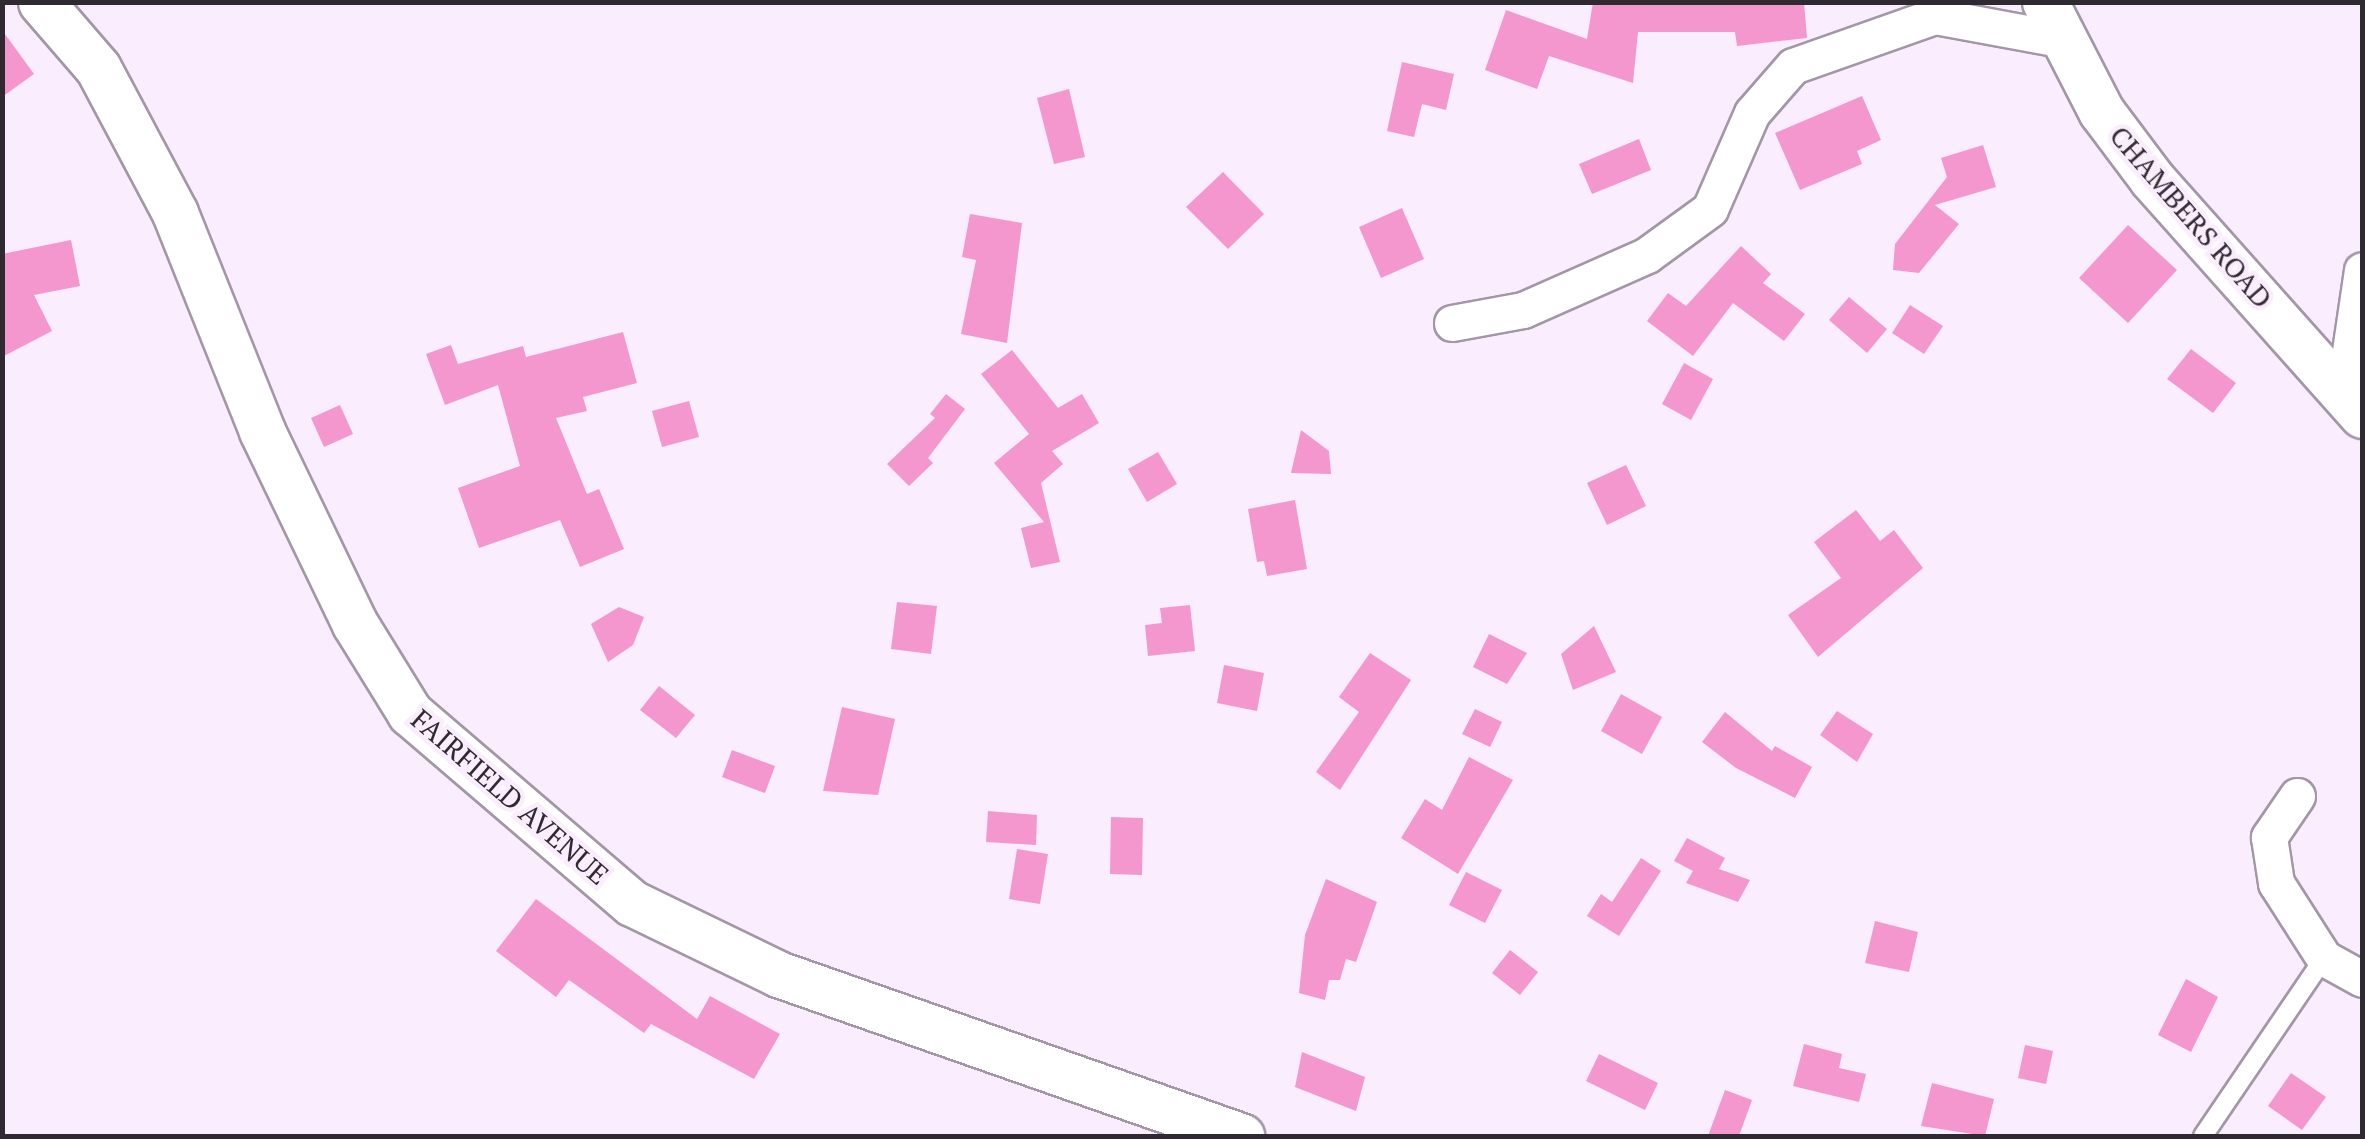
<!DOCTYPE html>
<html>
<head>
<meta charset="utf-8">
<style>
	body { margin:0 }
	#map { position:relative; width:2365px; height:1139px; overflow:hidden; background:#faedfe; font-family:"PT Serif",serif }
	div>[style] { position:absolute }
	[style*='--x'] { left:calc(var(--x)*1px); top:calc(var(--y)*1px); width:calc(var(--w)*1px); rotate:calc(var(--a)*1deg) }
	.building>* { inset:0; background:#f497ce }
	.roads { filter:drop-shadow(2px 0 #a397a7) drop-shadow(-2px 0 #a397a7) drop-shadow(0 2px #a397a7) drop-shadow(0 -2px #a397a7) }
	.service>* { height:18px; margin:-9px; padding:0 9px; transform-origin:9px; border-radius:9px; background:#fff }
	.minor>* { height:35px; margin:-17.5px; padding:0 17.5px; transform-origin:17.5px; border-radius:17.5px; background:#fff }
	.tertiary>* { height:45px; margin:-22.5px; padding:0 22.5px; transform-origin:22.5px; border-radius:22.5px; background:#fff }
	span { translate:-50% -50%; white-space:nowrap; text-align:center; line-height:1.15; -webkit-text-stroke:9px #faedfe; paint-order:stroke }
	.street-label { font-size:28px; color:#2f2a31 }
	.frame { position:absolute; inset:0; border:5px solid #2f2a31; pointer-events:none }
</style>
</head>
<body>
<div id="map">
	<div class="building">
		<div style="clip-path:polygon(1593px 2px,1804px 2px,1807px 38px,1737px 46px,1735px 32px,1638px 32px,1633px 83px,1549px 56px,1537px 89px,1485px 70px,1506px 10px,1587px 39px)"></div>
		<div style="clip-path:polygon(2px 30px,34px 74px,2px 97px)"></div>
		<div style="clip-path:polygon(1402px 62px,1454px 74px,1446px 110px,1422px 104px,1414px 137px,1387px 131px)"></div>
		<div style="clip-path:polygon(1069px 89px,1085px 157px,1054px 164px,1037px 98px)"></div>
		<div style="clip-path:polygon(1862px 96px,1881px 140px,1857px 151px,1862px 164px,1800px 190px,1775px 133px)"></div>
		<div style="clip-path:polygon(1639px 139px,1651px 170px,1592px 194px,1579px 164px)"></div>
		<div style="clip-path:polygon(1983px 145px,1996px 187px,1935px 205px,1959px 224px,1919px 273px,1893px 270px,1895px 244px,1947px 177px,1941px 158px)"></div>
		<div style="clip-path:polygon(1223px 172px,1264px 214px,1228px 249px,1186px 207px)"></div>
		<div style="clip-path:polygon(1402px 208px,1424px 259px,1381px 278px,1359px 227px)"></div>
		<div style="clip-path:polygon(970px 214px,1022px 223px,1007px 343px,961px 334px,976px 260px,962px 257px)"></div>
		<div style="clip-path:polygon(2128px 225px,2177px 270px,2128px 323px,2079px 278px)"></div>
		<div style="clip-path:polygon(71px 240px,80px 286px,34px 295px,52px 331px,2px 357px,2px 254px)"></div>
		<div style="clip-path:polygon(1741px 246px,1771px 274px,1763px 283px,1805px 314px,1784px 341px,1733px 303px,1693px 356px,1647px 321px,1668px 293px,1686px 306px)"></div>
		<div style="clip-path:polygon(1849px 297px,1887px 329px,1867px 353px,1829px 320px)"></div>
		<div style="clip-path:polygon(1910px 305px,1943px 326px,1924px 354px,1892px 333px)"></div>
		<div style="clip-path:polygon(623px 332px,637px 383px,583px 397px,587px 411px,556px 418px,587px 494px,599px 489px,624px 549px,580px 567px,560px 520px,479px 548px,458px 488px,520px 466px,498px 385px,445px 405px,426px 354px,451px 345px,458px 364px,523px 346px,526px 357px)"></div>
		<div style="clip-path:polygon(2191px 349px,2236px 383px,2213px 413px,2167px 379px)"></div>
		<div style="clip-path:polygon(1012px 350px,1058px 408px,1082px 394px,1099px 423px,1052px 451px,1063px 464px,1041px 483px,1060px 562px,1031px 568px,1021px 528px,1044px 522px,994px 463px,1029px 434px,981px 374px)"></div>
		<div style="clip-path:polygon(1684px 363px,1713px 379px,1691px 420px,1662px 404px)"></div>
		<div style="clip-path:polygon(946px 394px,965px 409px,928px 458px,933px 463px,909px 486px,887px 464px,935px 418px,930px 414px)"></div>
		<div style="clip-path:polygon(689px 401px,699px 437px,662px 447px,652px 411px)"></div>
		<div style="clip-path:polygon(340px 405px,353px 434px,324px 447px,311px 418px)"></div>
		<div style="clip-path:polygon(1301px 430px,1329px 451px,1331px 474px,1291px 473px)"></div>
		<div style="clip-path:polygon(1158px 452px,1177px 484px,1147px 502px,1128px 469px)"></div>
		<div style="clip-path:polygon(1626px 465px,1646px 506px,1607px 525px,1587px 483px)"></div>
		<div style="clip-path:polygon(1295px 500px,1307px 569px,1267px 576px,1264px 561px,1257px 562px,1248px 509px)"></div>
		<div style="clip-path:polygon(1856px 510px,1880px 541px,1894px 530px,1923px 568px,1818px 657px,1788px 615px,1841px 578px,1814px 542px)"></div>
		<div style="clip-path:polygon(897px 602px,937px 606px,931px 654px,891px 649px)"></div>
		<div style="clip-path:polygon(1190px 605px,1195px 651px,1148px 656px,1145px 625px,1162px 623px,1160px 608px)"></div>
		<div style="clip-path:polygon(619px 607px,644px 617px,633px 645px,608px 662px,591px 624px)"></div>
		<div style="clip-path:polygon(1594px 626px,1616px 672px,1573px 690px,1561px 654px)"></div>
		<div style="clip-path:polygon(1489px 634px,1527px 653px,1507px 684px,1473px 667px)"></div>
		<div style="clip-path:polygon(1370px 653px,1411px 680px,1340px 790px,1316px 772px,1359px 712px,1339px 697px)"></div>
		<div style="clip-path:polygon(1224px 665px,1264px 673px,1257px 711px,1217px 703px)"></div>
		<div style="clip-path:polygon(659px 686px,695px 715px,676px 738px,640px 710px)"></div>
		<div style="clip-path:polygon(1621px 694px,1662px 717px,1642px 754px,1601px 731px)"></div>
		<div style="clip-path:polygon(842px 707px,895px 719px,878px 795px,823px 791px)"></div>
		<div style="clip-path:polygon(1475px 709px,1502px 722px,1490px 747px,1462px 734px)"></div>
		<div style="clip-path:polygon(1837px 711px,1873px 734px,1857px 762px,1820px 735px)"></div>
		<div style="clip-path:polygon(1725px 712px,1772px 751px,1775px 746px,1812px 767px,1795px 798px,1736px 768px,1702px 742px)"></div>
		<div style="clip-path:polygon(732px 750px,775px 766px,765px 793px,722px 777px)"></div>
		<div style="clip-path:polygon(1469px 757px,1513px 780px,1458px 874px,1401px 838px,1425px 799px,1442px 810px)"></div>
		<div style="clip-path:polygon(988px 811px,1037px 815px,1036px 845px,986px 842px)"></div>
		<div style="clip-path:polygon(1111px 817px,1143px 818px,1142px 875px,1110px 874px)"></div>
		<div style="clip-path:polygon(1687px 838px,1725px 858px,1719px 869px,1750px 880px,1738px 902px,1686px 883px,1693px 871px,1674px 861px)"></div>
		<div style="clip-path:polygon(1017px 849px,1048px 854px,1040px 904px,1009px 899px)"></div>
		<div style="clip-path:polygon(1641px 858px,1661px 871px,1619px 936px,1587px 916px,1601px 894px,1612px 902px)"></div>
		<div style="clip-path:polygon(1466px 872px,1502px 890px,1485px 923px,1449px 905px)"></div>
		<div style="clip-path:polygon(1326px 879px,1377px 902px,1356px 962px,1346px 959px,1340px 980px,1329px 980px,1325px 1000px,1299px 993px,1305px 935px)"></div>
		<div style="clip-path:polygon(536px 899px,697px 1019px,710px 996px,780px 1034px,754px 1079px,651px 1024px,644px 1033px,569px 980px,556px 997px,496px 951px)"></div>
		<div style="clip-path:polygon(1875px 921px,1918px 932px,1909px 972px,1865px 963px)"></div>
		<div style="clip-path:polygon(1510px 950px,1538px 972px,1520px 995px,1492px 973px)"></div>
		<div style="clip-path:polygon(2186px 979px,2218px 997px,2191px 1052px,2158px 1035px)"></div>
		<div style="clip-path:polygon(1804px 1044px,1842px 1054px,1839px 1068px,1866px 1074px,1859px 1102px,1793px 1086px)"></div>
		<div style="clip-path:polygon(2025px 1045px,2053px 1051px,2046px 1084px,2018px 1078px)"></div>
		<div style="clip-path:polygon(1302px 1052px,1365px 1077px,1356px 1111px,1295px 1087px)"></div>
		<div style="clip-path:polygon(1599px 1054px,1658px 1083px,1645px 1110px,1586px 1081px)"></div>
		<div style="clip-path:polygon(2291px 1073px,2326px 1097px,2302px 1130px,2268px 1106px)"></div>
		<div style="clip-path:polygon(1932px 1083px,1994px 1099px,1985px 1136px,1921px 1126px)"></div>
		<div style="clip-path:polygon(1725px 1090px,1752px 1100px,1739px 1136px,1708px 1136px)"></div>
	</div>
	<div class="roads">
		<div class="service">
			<div style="--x:2203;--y:1136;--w:215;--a:-55.8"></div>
		</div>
		<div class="minor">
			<div style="--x:1452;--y:323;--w:72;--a:-10.4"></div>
			<div style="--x:1523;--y:310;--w:136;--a:-23.9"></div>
			<div style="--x:1647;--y:255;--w:78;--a:-36.1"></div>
			<div style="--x:1710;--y:209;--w:105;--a:-66.4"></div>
			<div style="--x:1752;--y:113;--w:62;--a:-48.9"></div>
			<div style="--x:1793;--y:66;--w:151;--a:-19.4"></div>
			<div style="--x:1935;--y:16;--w:131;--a:10.5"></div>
			<div style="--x:2344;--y:392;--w:123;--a:-81.6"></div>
			<div style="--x:2297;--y:796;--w:50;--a:124.3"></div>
			<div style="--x:2269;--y:837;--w:47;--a:81.3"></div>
			<div style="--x:2276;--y:883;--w:89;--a:57.4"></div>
			<div style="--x:2324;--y:958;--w:43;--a:28.9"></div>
		</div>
		<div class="tertiary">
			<div style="--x:41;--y:2;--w:87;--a:49.2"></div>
			<div style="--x:98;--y:68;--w:164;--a:62"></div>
			<div style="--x:175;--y:213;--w:235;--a:68.2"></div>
			<div style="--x:262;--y:431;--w:214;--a:64.3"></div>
			<div style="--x:355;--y:624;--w:105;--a:58.3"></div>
			<div style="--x:410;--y:713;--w:292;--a:40.6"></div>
			<div style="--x:632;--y:903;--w:162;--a:25.9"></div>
			<div style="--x:778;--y:974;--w:491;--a:19.3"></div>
			<div style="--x:2045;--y:2;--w:123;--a:62.8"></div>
			<div style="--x:2101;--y:111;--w:85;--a:53.1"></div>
			<div style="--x:2152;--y:179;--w:316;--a:48.3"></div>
		</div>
	</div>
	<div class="street-label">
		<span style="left:2191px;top:217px;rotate:49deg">CHAMBERS ROAD</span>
		<span style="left:510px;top:797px;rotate:41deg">FAIRFIELD AVENUE</span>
	</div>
	<div class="frame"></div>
</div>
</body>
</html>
